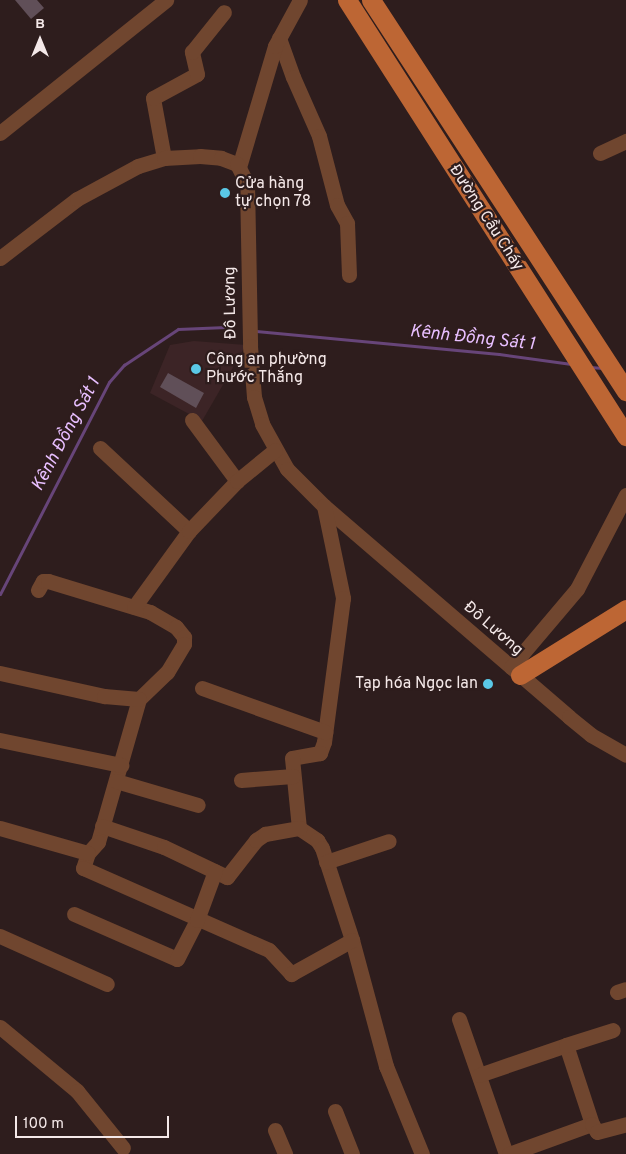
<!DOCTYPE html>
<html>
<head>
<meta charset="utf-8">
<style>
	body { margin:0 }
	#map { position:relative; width:626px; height:1154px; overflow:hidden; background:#2e1d1d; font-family:Overpass,sans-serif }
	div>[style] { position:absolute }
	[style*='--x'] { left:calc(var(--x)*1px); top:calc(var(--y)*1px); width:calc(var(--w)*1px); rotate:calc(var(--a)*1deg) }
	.built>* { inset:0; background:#3c2426 }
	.stream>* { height:3px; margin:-1.5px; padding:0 1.5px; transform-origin:1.5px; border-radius:1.5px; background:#674579 }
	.building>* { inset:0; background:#604f58 }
	.minor>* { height:15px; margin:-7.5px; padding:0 7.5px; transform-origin:7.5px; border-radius:7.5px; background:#70462f }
	.major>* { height:19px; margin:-9.5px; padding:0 9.5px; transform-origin:9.5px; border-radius:9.5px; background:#bd6634 }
	.dots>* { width:14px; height:14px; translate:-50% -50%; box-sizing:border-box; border:2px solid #2e1d1d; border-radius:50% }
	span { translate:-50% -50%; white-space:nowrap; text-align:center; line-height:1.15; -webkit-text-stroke:4.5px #2e1d1d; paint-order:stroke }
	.poi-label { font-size:16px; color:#f4e8e8 }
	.left { translate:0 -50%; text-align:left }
	.right { translate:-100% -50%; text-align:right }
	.street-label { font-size:16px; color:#f4e8e8 }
	.water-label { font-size:18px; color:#e8bfff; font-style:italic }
	.north { position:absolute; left:15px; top:15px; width:50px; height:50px; -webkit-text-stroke:4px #2e1d1d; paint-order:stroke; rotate:0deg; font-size:14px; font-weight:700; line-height:20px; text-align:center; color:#f4e8e8 }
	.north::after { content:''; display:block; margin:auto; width:18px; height:22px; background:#f4e8e8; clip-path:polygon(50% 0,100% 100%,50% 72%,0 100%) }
	.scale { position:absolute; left:15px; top:1116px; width:154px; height:22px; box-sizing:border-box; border:2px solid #f4e8e8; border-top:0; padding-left:6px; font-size:15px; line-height:18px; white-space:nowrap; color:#f4e8e8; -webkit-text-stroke:4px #2e1d1d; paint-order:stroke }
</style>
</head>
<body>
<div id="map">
	<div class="built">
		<div style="clip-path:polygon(194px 341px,246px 345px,202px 421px,150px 393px,170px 345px)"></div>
	</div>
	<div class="stream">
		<div style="--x:256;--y:331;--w:244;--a:5.4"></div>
		<div style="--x:499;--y:354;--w:73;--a:7.9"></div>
		<div style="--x:590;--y:367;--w:13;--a:4"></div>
		<div style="--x:0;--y:594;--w:238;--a:-62.8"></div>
		<div style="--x:109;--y:382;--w:23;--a:-49"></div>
		<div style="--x:124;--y:365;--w:65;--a:-33.7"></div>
		<div style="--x:178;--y:329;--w:48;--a:-2.4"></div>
	</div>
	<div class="building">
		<div style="clip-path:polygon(15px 0,37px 0,44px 8px,31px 19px)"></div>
		<div style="clip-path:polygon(168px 373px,204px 393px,196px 408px,160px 387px)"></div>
	</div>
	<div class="minor">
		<div style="--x:279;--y:38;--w:41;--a:70.3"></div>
		<div style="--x:293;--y:77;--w:64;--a:66.2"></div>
		<div style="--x:319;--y:136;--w:71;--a:75.4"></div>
		<div style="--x:337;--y:205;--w:21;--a:61"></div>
		<div style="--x:347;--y:223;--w:52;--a:87.8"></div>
		<div style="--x:0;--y:133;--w:213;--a:-38.7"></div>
		<div style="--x:600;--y:153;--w:29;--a:-25"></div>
		<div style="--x:164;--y:158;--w:61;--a:-100.4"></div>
		<div style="--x:153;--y:98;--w:50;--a:-28.6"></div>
		<div style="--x:197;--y:74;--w:23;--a:-103"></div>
		<div style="--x:192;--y:52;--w:51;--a:-51.3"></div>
		<div style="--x:239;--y:167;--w:126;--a:-73.4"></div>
		<div style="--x:275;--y:46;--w:52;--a:-61.5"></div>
		<div style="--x:0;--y:258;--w:97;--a:-37.5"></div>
		<div style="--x:77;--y:199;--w:69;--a:-28.4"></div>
		<div style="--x:138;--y:166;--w:27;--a:-17"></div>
		<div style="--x:164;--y:158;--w:36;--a:-3"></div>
		<div style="--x:200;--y:156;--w:21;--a:5"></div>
		<div style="--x:221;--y:158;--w:17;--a:21"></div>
		<div style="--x:237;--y:164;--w:22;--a:63"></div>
		<div style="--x:247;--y:184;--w:162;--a:88.9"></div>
		<div style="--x:250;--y:346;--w:51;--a:85.5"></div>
		<div style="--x:254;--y:397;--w:28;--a:73"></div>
		<div style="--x:262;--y:424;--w:51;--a:60.9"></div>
		<div style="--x:287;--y:469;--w:52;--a:45"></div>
		<div style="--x:324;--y:506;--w:323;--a:40.7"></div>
		<div style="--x:569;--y:717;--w:28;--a:39"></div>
		<div style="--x:591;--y:735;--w:40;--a:29.7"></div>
		<div style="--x:192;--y:420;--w:76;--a:53.6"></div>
		<div style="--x:100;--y:448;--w:122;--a:43"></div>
		<div style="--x:324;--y:506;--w:94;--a:78.3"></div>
		<div style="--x:343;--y:598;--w:145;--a:97.5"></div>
		<div style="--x:324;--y:742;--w:12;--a:110"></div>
		<div style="--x:320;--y:753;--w:28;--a:170"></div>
		<div style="--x:292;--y:758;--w:70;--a:84.3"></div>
		<div style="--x:299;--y:828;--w:22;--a:34"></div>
		<div style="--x:317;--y:840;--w:9;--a:58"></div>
		<div style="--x:322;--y:848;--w:97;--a:71.9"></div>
		<div style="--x:352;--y:940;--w:131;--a:74.9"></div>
		<div style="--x:386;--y:1066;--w:95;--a:67.8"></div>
		<div style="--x:38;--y:590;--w:10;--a:-61"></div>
		<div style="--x:43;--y:581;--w:5;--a:0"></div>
		<div style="--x:48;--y:581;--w:107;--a:16.9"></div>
		<div style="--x:150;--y:612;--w:30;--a:30"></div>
		<div style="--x:176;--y:627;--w:13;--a:51"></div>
		<div style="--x:184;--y:637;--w:7;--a:90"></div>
		<div style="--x:184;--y:644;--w:33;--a:121"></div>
		<div style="--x:167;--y:672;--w:39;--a:136"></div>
		<div style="--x:139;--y:699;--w:149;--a:106"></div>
		<div style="--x:98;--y:842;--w:15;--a:132"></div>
		<div style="--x:88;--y:853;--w:16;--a:108"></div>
		<div style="--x:83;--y:868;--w:203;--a:23.8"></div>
		<div style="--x:269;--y:950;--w:33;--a:47"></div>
		<div style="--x:291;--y:974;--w:70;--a:-29.1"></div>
		<div style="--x:134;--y:607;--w:94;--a:-54.1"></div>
		<div style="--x:189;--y:531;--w:69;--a:-46.2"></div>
		<div style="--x:237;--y:481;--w:49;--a:-39.2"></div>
		<div style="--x:511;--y:667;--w:102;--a:-49.8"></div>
		<div style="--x:577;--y:589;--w:106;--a:-62.5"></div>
		<div style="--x:0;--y:673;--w:107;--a:12.5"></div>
		<div style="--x:104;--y:696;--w:35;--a:5"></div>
		<div style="--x:202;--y:688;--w:131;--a:19.7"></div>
		<div style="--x:0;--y:740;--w:124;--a:11.7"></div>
		<div style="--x:241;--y:780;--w:52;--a:-4.4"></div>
		<div style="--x:116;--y:781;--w:85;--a:16.3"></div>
		<div style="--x:102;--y:826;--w:65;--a:18.7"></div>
		<div style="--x:164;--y:847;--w:70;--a:25.5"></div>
		<div style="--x:227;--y:877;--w:47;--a:-51.9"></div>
		<div style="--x:256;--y:840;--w:11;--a:-34"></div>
		<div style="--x:265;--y:834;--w:35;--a:-10"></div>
		<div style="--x:0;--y:828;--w:91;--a:15.9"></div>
		<div style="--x:326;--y:862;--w:66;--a:-18.4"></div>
		<div style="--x:74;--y:914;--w:112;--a:23.6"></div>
		<div style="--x:177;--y:959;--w:44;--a:-62.9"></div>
		<div style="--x:197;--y:920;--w:52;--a:-69.8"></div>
		<div style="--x:0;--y:936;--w:117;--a:24.2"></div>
		<div style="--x:617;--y:992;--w:9;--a:-18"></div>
		<div style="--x:459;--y:1019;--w:143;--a:70.8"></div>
		<div style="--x:0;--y:1027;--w:100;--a:39.7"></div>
		<div style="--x:77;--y:1091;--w:73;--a:51.1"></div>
		<div style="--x:479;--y:1075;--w:92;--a:-19"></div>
		<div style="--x:335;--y:1111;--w:46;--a:68.4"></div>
		<div style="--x:592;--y:1124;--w:83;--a:-108.2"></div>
		<div style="--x:566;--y:1045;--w:49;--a:-17.7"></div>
		<div style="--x:275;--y:1130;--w:26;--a:67"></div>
		<div style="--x:509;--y:1154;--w:88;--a:-19.9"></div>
		<div style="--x:592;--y:1124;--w:9;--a:58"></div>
		<div style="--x:597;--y:1132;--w:30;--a:-15"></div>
	</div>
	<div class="major">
		<div style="--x:347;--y:0;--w:518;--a:57.38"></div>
		<div style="--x:371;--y:0;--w:467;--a:56.9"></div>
		<div style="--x:520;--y:675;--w:125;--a:-31.9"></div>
	</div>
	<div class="dots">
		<div style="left:225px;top:193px;background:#5ac8e6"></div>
		<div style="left:196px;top:369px;background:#5ac8e6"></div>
		<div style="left:488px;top:684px;background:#5ac8e6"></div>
	</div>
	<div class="poi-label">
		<span class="left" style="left:235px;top:193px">Cửa hàng<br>tự chọn 78</span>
		<span class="left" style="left:206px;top:369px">Công an phường<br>Phước Thắng</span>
		<span class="right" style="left:478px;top:684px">Tạp hóa Ngọc lan</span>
	</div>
	<div class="street-label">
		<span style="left:486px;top:218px;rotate:57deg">Đường Cầu Cháy</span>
		<span style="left:231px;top:303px;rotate:-91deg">Đô Lương</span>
		<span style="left:493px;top:629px;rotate:41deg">Đô Lương</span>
	</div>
	<div class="water-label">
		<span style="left:472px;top:339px;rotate:6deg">Kênh Đồng Sát 1</span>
		<span style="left:67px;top:435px;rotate:-62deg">Kênh Đồng Sát 1</span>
	</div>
	<div class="north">B</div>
	<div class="scale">100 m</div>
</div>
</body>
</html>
